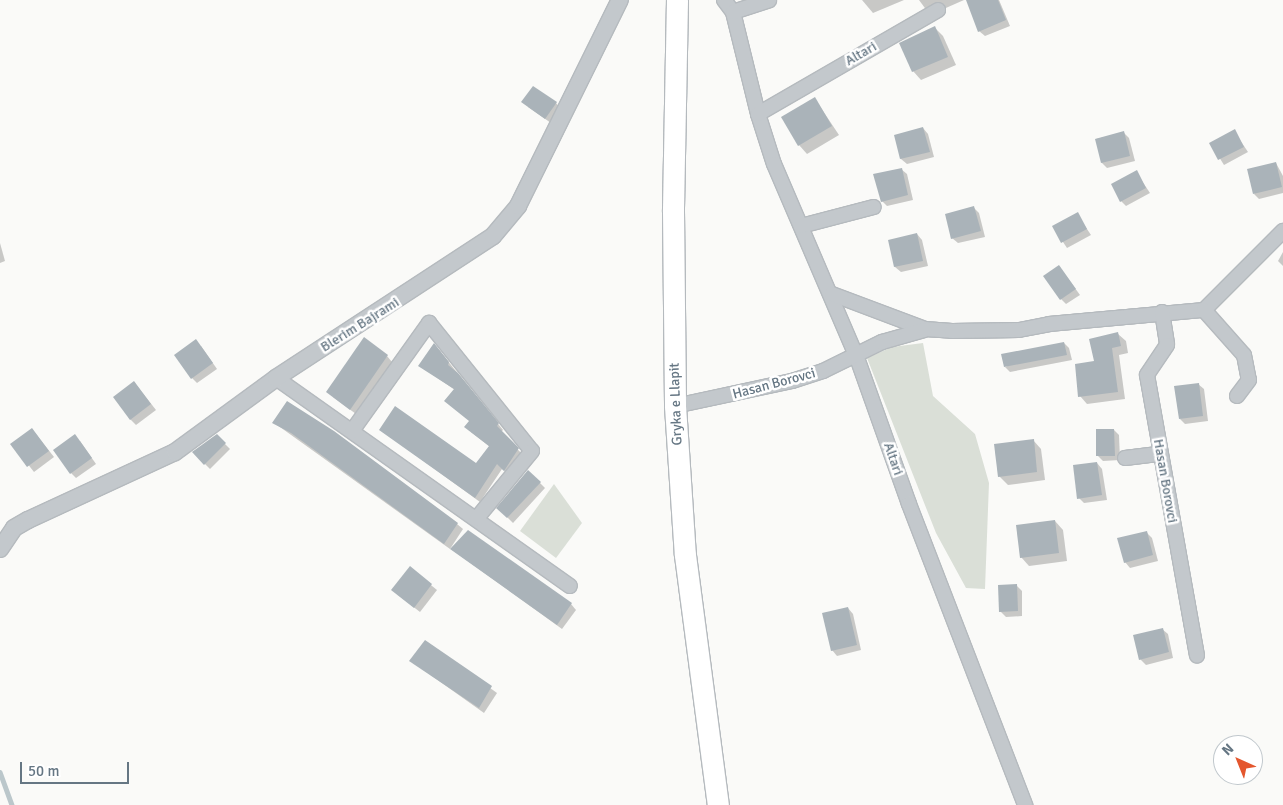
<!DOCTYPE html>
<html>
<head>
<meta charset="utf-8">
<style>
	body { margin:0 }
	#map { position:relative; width:1283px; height:805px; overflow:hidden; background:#fafaf8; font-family:Signika,sans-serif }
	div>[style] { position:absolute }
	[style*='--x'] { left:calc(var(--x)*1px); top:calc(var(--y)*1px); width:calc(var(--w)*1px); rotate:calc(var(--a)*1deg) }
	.green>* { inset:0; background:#dadfd7 }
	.shadow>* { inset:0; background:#0003 }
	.stream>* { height:4.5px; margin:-2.25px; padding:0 2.25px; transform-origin:2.25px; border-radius:2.25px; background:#bbc7cb }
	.building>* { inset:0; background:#aab3b9 }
	.roads { filter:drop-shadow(1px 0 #b5babe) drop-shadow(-1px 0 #b5babe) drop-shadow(0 1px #b5babe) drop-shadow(0 -1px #b5babe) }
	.minor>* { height:14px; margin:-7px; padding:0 7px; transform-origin:7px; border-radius:7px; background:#c3c8cc }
	.tertiary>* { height:16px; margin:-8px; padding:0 8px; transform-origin:8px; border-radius:8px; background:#c3c8cc }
	.primary>* { height:21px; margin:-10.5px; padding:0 10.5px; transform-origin:10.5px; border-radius:10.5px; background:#fff }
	span { translate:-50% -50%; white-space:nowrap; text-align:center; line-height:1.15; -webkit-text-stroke:5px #fff; paint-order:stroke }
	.street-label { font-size:14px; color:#657683 }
	.north { position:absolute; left:1213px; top:735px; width:50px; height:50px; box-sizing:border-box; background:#fff; border:1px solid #c1c8cd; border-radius:50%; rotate:316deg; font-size:14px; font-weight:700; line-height:20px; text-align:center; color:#657683 }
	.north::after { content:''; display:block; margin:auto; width:18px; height:22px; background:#e4572e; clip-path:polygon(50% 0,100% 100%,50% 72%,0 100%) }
	.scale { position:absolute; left:20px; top:762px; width:109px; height:22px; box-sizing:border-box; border:2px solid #657683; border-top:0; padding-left:6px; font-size:15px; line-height:18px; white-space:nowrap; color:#657683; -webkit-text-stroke:4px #fff; paint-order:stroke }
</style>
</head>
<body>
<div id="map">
	<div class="green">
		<div style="clip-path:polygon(923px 343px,933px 396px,975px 434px,989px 483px,985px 589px,966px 588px,936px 533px,867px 358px,892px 347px)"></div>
		<div style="clip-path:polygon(554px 484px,582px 523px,556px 558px,520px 531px)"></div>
	</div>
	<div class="shadow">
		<div style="clip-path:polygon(862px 0,904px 0,873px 13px)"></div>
		<div style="clip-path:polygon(919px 0,964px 0,930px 15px)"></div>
		<div style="clip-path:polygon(984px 0,999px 0,1010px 26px,985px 36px,979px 31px)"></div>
		<div style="clip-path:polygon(935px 28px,943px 36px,956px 65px,921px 80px,913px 71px)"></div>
		<div style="clip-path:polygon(815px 99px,839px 135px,807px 154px,799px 145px)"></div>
		<div style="clip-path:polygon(556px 103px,561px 109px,551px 123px,528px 107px)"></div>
		<div style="clip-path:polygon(923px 128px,928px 134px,934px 157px,907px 164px,901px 159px,895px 136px)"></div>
		<div style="clip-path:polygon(1234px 131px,1248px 152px,1224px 165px,1211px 144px)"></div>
		<div style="clip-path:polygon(1124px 133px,1129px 138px,1135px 161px,1107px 168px,1102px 163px,1096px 139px)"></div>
		<div style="clip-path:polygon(1276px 163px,1283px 176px,1283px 193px,1259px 199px,1254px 194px)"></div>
		<div style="clip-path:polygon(901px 169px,907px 174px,913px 200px,887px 206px,882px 201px)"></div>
		<div style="clip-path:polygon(1136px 172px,1150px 193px,1126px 206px,1121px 201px)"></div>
		<div style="clip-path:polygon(974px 208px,979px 213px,985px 237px,958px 243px,952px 238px)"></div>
		<div style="clip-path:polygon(1077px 214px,1091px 235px,1067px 248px,1053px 227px)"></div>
		<div style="clip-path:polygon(917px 234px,922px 240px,928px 266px,901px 272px,895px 267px,890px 241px)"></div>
		<div style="clip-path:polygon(0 243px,5px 261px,0 263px)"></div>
		<div style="clip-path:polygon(1283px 252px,1283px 266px,1278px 261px)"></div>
		<div style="clip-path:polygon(1059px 266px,1080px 295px,1066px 304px,1061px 299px)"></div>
		<div style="clip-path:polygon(1118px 334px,1126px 341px,1128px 353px,1119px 355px,1125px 399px,1087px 404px,1080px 396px,1096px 362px)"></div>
		<div style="clip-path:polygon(1064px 343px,1069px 348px,1072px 360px,1010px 372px,1005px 367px)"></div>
		<div style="clip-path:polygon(201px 346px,217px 369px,197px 383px,192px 378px)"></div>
		<div style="clip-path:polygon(439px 350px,503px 430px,501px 432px,523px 455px,510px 475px,502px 469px,480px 502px,381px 430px,476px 465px,490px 447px,471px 432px,470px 422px,455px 390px,420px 366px)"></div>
		<div style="clip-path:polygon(387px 356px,392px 362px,356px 414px,333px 397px)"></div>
		<div style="clip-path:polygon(134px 382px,156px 410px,136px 425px,130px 419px)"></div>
		<div style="clip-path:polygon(1198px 384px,1204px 389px,1208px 421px,1185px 424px,1180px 419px)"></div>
		<div style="clip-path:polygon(273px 422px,457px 524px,463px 529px,450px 549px)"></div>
		<div style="clip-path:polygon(32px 429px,54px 457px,34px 472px,12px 444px)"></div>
		<div style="clip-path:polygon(1114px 430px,1119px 435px,1120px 460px,1103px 461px,1098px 456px)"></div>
		<div style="clip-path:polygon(217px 436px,230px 449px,210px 469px,193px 452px)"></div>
		<div style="clip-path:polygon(1033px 440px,1041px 449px,1045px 480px,1008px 485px,999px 476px)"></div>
		<div style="clip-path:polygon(80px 441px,96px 464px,76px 478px,71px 473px)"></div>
		<div style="clip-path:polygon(1097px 463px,1102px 469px,1107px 500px,1084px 503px,1079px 498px)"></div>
		<div style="clip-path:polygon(528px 471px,545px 488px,513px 523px,498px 508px)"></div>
		<div style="clip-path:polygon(1055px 521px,1063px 530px,1067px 561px,1029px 566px,1021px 557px)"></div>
		<div style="clip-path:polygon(1146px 532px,1152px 538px,1158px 561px,1130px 568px,1125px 562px)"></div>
		<div style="clip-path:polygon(451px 549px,571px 604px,576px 610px,562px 629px)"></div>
		<div style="clip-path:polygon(410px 568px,437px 590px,420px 612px,398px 595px)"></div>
		<div style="clip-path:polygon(1016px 585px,1022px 591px,1022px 616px,1006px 617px,1000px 611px)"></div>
		<div style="clip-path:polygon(848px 608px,853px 614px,861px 650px,837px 656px,832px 650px)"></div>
		<div style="clip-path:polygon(1162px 629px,1168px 634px,1173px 658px,1146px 665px,1140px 659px)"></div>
		<div style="clip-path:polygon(425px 641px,497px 693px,484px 713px,411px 661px)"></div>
	</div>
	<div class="stream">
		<div style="--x:0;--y:772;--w:35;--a:70"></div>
	</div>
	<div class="building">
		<div style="clip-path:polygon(966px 0,998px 0,1006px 20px,978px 32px)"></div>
		<div style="clip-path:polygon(935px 26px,948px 57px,912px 72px,899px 43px)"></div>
		<div style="clip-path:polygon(533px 86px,557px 102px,545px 119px,521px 102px)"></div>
		<div style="clip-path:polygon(815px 97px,832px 126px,798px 146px,781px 117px)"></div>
		<div style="clip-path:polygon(923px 127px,930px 152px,900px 159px,894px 135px)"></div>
		<div style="clip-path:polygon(1235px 129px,1244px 147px,1218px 160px,1209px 143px)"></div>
		<div style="clip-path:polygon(1124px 131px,1130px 156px,1101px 163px,1095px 139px)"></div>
		<div style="clip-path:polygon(1276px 162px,1282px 187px,1253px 194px,1247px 169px)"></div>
		<div style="clip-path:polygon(902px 168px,908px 195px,881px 202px,873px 174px)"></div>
		<div style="clip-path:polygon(1137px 170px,1146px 188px,1120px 202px,1111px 184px)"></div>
		<div style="clip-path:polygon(974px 206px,981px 231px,951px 239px,945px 214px)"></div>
		<div style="clip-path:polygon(1078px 212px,1087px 229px,1061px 243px,1052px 226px)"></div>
		<div style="clip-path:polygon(917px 233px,923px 261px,894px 267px,888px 240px)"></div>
		<div style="clip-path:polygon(1059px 265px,1076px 289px,1060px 300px,1043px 276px)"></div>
		<div style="clip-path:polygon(1118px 332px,1121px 346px,1112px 348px,1118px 392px,1078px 397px,1075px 364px,1094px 361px,1089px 339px)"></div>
		<div style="clip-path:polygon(364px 337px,388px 355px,350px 410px,326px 392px)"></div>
		<div style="clip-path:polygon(196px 339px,213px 363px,191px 379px,174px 355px)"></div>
		<div style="clip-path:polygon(1064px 342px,1067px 355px,1004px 367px,1001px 354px)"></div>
		<div style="clip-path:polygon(434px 343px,449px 362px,448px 365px,458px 373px,499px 423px,497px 426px,519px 448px,504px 471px,497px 464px,475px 498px,379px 430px,395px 406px,476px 463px,489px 446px,464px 427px,469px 421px,444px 401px,454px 389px,418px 366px)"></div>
		<div style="clip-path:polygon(134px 381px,151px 404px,130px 420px,113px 397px)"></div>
		<div style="clip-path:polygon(1199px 383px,1203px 416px,1179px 419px,1174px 386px)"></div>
		<div style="clip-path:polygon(287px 401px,334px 431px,458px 523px,444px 544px,291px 433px,272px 423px)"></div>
		<div style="clip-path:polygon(32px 428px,49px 451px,27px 467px,10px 444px)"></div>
		<div style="clip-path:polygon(1096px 429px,1114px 429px,1115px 456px,1096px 456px)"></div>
		<div style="clip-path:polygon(75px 434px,92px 458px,70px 474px,53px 450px)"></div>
		<div style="clip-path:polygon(217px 434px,226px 443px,204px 465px,192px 452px)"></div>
		<div style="clip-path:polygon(1034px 439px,1037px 472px,998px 477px,994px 444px)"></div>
		<div style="clip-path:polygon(1097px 462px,1102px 495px,1077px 499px,1073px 465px)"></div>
		<div style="clip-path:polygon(528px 470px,541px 482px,507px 518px,496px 508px)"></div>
		<div style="clip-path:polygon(1055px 520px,1059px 553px,1020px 558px,1016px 525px)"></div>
		<div style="clip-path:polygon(468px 530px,572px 603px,557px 625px,450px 549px)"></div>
		<div style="clip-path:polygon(1147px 531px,1153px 555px,1124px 563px,1117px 538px)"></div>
		<div style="clip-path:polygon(410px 566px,432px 584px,414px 608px,391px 590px)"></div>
		<div style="clip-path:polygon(1017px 584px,1018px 611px,999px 612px,998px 585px)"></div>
		<div style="clip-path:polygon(848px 607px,857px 645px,831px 651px,822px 613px)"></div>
		<div style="clip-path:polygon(1163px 628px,1169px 652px,1139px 660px,1133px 635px)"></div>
		<div style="clip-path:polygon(425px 640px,492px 686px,479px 708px,409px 661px)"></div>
	</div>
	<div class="roads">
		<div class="minor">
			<div style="--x:724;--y:0;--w:15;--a:53"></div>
			<div style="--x:733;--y:12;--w:105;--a:76.2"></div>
			<div style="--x:758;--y:114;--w:52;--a:72.3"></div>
			<div style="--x:774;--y:164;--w:208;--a:66.8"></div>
			<div style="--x:856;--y:355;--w:158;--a:70.4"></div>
			<div style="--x:909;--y:504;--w:323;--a:68.9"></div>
			<div style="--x:733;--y:12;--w:38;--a:-18"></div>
			<div style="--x:758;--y:114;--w:208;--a:-30"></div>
			<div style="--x:801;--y:226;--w:75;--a:-14.6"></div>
			<div style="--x:832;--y:294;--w:99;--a:20.6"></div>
			<div style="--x:925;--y:329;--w:27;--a:4"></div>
			<div style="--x:952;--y:331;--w:67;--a:-0.9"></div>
			<div style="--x:1019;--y:330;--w:31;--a:-11"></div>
			<div style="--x:1049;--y:324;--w:156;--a:-5.2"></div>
			<div style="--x:1204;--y:310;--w:112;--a:-45"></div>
			<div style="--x:1204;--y:310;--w:60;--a:48.4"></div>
			<div style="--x:1244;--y:355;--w:25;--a:79"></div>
			<div style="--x:1249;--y:380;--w:20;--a:127"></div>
			<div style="--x:1162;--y:312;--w:33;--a:81"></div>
			<div style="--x:1167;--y:345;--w:36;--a:124"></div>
			<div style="--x:1147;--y:375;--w:285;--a:79.9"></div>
			<div style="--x:276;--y:378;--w:360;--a:35.3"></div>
			<div style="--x:675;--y:406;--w:120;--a:-12.1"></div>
			<div style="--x:792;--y:381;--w:33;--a:-18"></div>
			<div style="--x:823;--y:371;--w:66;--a:-26.2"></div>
			<div style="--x:882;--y:342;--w:44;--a:-15.9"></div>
			<div style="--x:352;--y:431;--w:133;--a:-54.5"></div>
			<div style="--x:429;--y:323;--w:164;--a:51.2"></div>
			<div style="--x:532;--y:451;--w:87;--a:129.4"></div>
			<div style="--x:1125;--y:458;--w:35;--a:-7"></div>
		</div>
		<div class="tertiary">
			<div style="--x:0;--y:549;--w:25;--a:-56"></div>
			<div style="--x:14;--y:528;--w:16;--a:-30"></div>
			<div style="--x:28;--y:520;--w:162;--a:-24.8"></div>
			<div style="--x:175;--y:452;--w:125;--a:-36.2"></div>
			<div style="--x:276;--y:378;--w:259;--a:-33.2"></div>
			<div style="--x:493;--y:236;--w:39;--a:-50"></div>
			<div style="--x:518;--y:206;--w:230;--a:-63.7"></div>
		</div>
		<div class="primary">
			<div style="--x:677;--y:0;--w:211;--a:91.1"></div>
			<div style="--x:673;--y:211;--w:195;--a:89.4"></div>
			<div style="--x:675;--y:406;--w:149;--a:86.2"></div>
			<div style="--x:685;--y:555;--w:252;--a:82.5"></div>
		</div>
	</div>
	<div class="street-label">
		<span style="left:861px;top:54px;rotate:-30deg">Altari</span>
		<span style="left:360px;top:325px;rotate:-32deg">Blerim Bajrami</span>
		<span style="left:774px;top:384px;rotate:-15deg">Hasan Borovci</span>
		<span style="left:676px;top:404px;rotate:-92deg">Gryka e Llapit</span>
		<span style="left:893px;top:459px;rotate:71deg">Altari</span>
		<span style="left:1165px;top:481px;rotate:80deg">Hasan Borovci</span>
	</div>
	<div class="north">N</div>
	<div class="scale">50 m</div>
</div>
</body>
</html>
